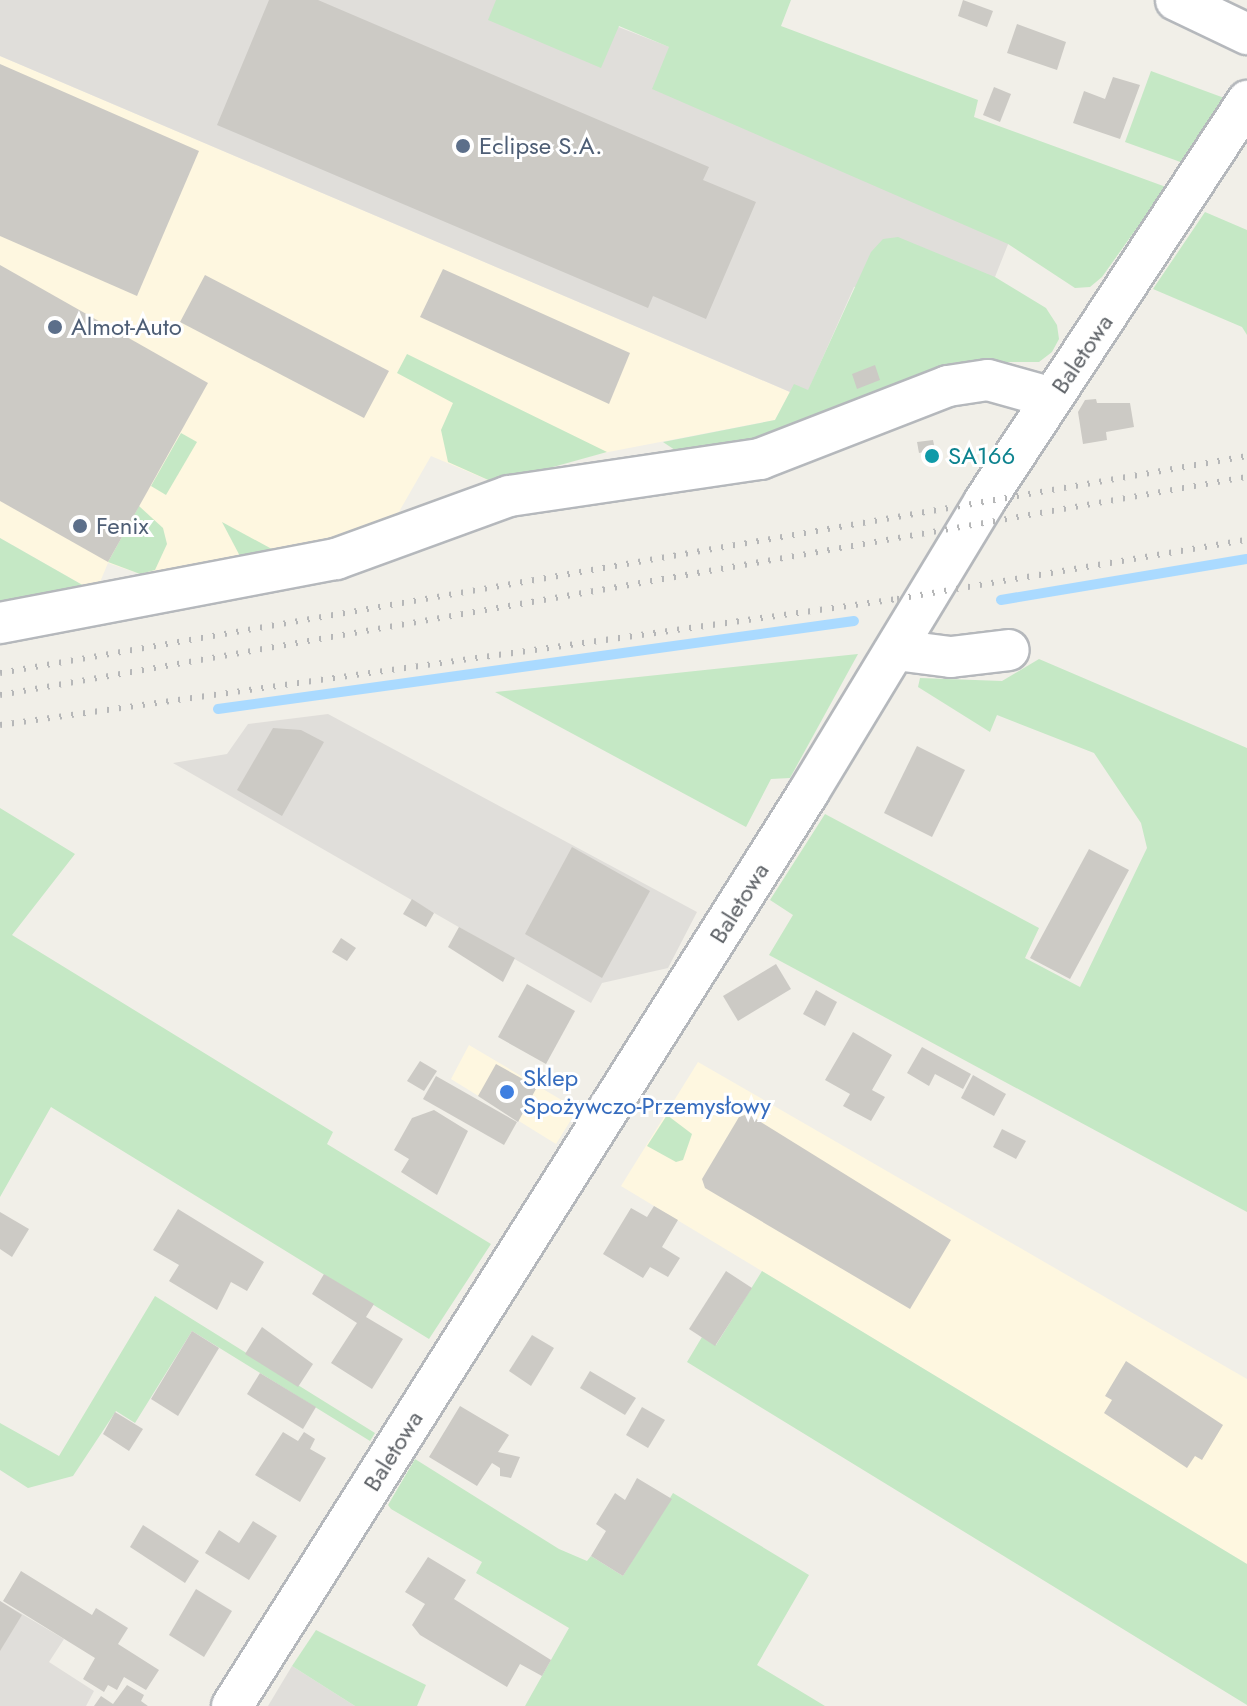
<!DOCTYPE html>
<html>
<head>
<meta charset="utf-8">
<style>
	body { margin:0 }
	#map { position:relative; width:1247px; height:1706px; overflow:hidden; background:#f1efe8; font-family:Jost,sans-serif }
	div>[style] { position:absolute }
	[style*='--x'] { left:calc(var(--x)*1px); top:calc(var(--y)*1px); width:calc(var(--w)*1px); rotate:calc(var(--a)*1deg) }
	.commercial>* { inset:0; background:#fef7e0 }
	.industrial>* { inset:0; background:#e0deda }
	.green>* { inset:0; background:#c5e8c5 }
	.stream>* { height:10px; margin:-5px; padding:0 5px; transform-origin:5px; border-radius:5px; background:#aadaff }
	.building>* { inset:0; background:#cccac5 }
	.roads { filter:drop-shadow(2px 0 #b5b8bc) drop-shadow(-2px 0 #b5b8bc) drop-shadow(0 2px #b5b8bc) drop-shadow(0 -2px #b5b8bc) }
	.minor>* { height:40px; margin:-20px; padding:0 20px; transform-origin:20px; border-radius:20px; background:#fff }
	.rail>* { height:6px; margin-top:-3px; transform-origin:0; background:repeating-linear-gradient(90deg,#b6b7b8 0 2px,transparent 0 12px) }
	.dots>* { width:22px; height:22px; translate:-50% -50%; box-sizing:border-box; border:4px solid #fff; border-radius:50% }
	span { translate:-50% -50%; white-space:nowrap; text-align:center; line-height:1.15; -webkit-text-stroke:6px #fff; paint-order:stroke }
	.service-label { font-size:24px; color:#4e5e75 }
	.left { translate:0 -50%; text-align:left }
	.street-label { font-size:24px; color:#5f6368 }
	.culture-label { font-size:24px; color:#0d838f }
	.shop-label { font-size:24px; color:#366cbe }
</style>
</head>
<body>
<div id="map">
	<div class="commercial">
		<div style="clip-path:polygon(0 56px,790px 392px,775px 420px,598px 454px,495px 483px,431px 456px,392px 524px,379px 530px,140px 574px,108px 563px,100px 582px,86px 587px,0 538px)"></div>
		<div style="clip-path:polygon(469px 1045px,570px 1105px,574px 1115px,556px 1144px,451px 1079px)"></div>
		<div style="clip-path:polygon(698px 1062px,1247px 1379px,1247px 1564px,621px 1186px)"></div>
	</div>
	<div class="industrial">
		<div style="clip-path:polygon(0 0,550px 0,1030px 189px,995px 277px,854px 287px,808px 391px,790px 392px,0 56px)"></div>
		<div style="clip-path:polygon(328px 714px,697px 912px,668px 968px,602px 983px,591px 1003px,173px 763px,227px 754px,248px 724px)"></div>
		<div style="clip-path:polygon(0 1601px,64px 1639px,49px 1662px,94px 1691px,86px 1706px,0 1706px)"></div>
		<div style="clip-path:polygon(292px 1666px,355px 1706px,268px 1706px)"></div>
	</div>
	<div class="green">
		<div style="clip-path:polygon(496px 0,791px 0,781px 26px,978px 100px,974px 117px,1166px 187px,1102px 277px,1090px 287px,1075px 288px,1008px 244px,652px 89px,669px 47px,619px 26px,601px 68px,488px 20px)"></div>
		<div style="clip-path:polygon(1151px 71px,1227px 99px,1186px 164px,1125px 142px)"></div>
		<div style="clip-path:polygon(1205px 212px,1247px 230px,1247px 335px,1242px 327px,1153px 289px)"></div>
		<div style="clip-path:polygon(898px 237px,995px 277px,1046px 308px,1057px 325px,1059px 339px,1052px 352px,1039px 362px,956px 362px,784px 435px,678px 452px,663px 442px,775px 420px,794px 384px,808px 390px,871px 252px,883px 239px)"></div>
		<div style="clip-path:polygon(407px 354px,607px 452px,495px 483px,448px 462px,441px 430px,453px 403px,397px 373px)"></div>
		<div style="clip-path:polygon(181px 433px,197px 442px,166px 495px,151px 486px)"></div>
		<div style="clip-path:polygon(139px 506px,163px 528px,167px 544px,155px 570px,140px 574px,108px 562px)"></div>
		<div style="clip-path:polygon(222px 522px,281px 554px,242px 560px)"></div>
		<div style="clip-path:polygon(0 538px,86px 587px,0 601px)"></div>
		<div style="clip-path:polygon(858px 654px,790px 778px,771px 779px,746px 827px,495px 692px)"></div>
		<div style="clip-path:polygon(1039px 659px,1247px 748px,1247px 1212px,769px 955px,793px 915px,770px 900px,825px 814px,1039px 928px,1025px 958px,1080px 987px,1147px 848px,1141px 823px,1094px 753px,997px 715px,990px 732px,918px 687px,920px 678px,1002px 681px)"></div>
		<div style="clip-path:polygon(0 808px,75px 854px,12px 935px,333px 1132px,327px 1144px,491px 1244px,429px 1339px,51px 1107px,0 1197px)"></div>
		<div style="clip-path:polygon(667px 1115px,692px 1134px,683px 1160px,676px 1162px,647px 1146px)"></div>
		<div style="clip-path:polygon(762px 1271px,1247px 1564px,1247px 1705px,687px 1362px,702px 1337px,716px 1345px)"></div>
		<div style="clip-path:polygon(155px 1296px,375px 1433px,370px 1441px,192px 1331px,135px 1423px,116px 1411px,73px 1476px,28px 1488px,0 1470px,0 1423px,59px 1456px)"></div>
		<div style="clip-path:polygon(415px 1459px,559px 1549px,587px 1561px,591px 1556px,623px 1576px,673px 1493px,809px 1575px,757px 1665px,825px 1706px,525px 1706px,569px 1628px,476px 1573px,482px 1562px,391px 1509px,388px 1505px)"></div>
		<div style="clip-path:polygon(316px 1630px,426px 1685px,417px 1706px,355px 1706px,292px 1666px)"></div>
	</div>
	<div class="stream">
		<div style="--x:1001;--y:600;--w:249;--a:-9.5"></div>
		<div style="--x:218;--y:709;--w:642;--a:-7.88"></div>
	</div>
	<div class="building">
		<div style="clip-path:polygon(269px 0,318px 0,709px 167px,703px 180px,756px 202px,706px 319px,653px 296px,648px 308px,217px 125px)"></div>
		<div style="clip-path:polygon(963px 0,993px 11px,987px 27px,958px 16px)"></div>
		<div style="clip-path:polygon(1017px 24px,1066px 42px,1057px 70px,1007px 53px)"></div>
		<div style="clip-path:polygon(0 64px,199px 151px,137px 296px,0 236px)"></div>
		<div style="clip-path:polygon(1113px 77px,1140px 85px,1120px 139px,1073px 123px,1084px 91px,1105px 99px)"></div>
		<div style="clip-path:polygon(994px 87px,1011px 94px,1000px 122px,983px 115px)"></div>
		<div style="clip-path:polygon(0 265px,208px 383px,108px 562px,0 501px)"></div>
		<div style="clip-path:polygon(443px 269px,630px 353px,609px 404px,420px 317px)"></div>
		<div style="clip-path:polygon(205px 275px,389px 371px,364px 418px,180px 322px)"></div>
		<div style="clip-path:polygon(875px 365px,880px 380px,857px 389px,852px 374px)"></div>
		<div style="clip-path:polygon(1096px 399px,1097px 403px,1130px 403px,1134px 427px,1106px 432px,1107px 440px,1083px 444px,1078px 412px,1085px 400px)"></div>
		<div style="clip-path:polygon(933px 440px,935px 450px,919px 453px,917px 442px)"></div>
		<div style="clip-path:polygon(273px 728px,301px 730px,324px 742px,282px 816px,237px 790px)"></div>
		<div style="clip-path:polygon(917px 746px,965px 770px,932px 837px,884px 813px)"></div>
		<div style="clip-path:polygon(572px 847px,650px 891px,602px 978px,525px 934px)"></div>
		<div style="clip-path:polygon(1089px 849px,1129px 870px,1070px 979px,1030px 958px)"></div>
		<div style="clip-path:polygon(412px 899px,434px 913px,426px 927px,403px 914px)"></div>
		<div style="clip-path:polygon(459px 927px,515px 958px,503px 982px,448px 947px)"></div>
		<div style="clip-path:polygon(341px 938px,356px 948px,347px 961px,332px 952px)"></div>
		<div style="clip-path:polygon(776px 964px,791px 989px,738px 1021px,723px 996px)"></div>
		<div style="clip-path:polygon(527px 984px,575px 1011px,546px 1064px,498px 1037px)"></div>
		<div style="clip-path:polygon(816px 990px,837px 1002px,825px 1026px,803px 1014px)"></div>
		<div style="clip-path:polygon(853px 1032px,892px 1055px,872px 1090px,885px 1097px,871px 1121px,843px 1106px,850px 1094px,825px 1080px)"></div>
		<div style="clip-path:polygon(922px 1047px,971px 1074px,963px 1089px,935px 1074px,929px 1086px,907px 1073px)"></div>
		<div style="clip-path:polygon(420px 1061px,437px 1071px,424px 1091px,407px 1081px)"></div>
		<div style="clip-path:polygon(496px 1064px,537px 1087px,518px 1122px,478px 1096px)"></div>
		<div style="clip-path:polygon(973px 1075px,1006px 1094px,994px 1116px,961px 1098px)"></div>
		<div style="clip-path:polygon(436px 1076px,517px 1122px,504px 1145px,423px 1099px)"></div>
		<div style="clip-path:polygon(434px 1110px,468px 1131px,437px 1195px,401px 1172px,409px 1159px,394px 1150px,412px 1118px)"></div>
		<div style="clip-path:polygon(748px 1114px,951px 1240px,910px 1309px,705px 1188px,702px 1179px,739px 1117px)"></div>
		<div style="clip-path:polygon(1002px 1129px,1026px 1141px,1016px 1159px,993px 1147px)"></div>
		<div style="clip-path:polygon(654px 1206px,678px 1220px,662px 1247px,680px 1258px,668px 1277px,650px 1267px,643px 1278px,603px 1254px,631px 1208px,647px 1217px)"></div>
		<div style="clip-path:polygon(178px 1209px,264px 1262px,247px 1291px,231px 1282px,217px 1310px,169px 1281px,179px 1265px,153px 1250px)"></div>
		<div style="clip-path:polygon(0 1212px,29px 1229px,12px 1257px,0 1249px)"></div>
		<div style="clip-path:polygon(726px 1271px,752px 1288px,715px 1346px,689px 1329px)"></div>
		<div style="clip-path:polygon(324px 1274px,374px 1304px,366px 1317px,403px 1339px,372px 1389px,331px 1363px,357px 1323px,312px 1294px)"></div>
		<div style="clip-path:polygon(262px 1327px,313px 1364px,298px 1387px,245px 1354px)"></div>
		<div style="clip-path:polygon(192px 1331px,219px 1348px,178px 1416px,151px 1399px)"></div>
		<div style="clip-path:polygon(532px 1335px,554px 1348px,531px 1386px,509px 1371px)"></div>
		<div style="clip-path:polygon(1126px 1361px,1223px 1425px,1202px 1460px,1195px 1456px,1187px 1468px,1104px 1413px,1112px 1400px,1105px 1396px)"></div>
		<div style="clip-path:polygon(590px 1371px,636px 1398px,625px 1415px,580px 1388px)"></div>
		<div style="clip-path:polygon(260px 1373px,316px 1407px,303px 1429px,247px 1394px)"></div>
		<div style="clip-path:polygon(460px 1406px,509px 1435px,498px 1452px,520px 1457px,511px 1478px,500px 1476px,500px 1468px,492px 1463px,477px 1486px,429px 1457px)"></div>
		<div style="clip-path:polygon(642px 1407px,665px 1420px,648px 1448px,626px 1435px)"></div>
		<div style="clip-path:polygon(115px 1412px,143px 1429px,129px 1451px,103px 1434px)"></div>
		<div style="clip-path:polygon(283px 1432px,298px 1441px,304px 1432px,315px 1439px,310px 1449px,326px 1458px,300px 1502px,255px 1475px)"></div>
		<div style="clip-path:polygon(637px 1478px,672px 1499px,623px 1576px,591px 1556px,606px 1531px,596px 1524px,615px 1493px,625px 1500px)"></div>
		<div style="clip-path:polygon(253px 1521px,277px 1536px,249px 1580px,205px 1553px,219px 1530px,239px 1543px)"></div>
		<div style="clip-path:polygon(143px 1525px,199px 1561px,185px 1583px,130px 1547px)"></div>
		<div style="clip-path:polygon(428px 1557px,466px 1580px,454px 1599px,551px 1660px,542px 1676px,520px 1664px,507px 1687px,420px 1635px,412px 1625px,425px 1604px,405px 1592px)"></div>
		<div style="clip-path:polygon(21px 1571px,92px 1615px,96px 1608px,128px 1628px,118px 1644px,159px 1670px,146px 1690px,124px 1677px,117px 1690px,108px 1685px,104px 1692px,83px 1679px,95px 1658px,3px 1601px)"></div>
		<div style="clip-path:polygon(196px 1589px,232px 1611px,204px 1657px,169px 1635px)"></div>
		<div style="clip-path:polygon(0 1601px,22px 1615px,0 1651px)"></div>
		<div style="clip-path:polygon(127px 1685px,144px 1695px,141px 1701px,148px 1706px,94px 1706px,101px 1696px,113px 1704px)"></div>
	</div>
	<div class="roads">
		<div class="minor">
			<div style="--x:1176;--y:0;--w:79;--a:25.6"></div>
			<div style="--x:0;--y:623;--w:342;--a:-10.8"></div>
			<div style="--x:336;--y:559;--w:184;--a:-20"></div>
			<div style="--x:509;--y:496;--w:254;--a:-8.4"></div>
			<div style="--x:760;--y:459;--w:202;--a:-21.2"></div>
			<div style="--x:948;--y:386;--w:40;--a:-8.5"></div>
			<div style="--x:988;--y:380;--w:66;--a:15.7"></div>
			<div style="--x:896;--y:650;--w:55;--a:7.3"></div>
			<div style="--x:951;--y:657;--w:58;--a:-6.9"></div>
			<div style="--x:232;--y:1706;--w:1080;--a:-57.75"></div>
			<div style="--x:808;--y:793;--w:340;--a:-58.8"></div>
			<div style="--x:984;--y:502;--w:480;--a:-56.7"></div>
		</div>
	</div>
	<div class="rail">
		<div style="--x:0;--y:673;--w:1266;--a:-9.87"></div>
		<div style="--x:0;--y:695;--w:1266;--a:-9.92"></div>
		<div style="--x:0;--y:725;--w:906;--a:-8"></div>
		<div style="--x:897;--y:599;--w:355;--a:-9.6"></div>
	</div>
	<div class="dots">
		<div style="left:463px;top:146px;background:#5c6f8a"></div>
		<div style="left:55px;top:327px;background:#5c6f8a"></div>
		<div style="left:932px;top:456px;background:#0f9aa8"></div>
		<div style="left:80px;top:526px;background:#5c6f8a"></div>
		<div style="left:507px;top:1092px;background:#3f7fe0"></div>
	</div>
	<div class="service-label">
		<span class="left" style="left:479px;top:146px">Eclipse S.A.</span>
		<span class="left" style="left:71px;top:327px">Almot-Auto</span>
		<span class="left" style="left:96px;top:526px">Fenix</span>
	</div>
	<div class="street-label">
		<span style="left:1082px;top:354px;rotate:-56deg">Baletowa</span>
		<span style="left:739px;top:903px;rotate:-58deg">Baletowa</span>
		<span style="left:393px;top:1451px;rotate:-58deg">Baletowa</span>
	</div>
	<div class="culture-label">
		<span class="left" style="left:948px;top:456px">SA166</span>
	</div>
	<div class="shop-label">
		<span class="left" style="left:523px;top:1092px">Sklep<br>Spożywczo-Przemysłowy</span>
	</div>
</div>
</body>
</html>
